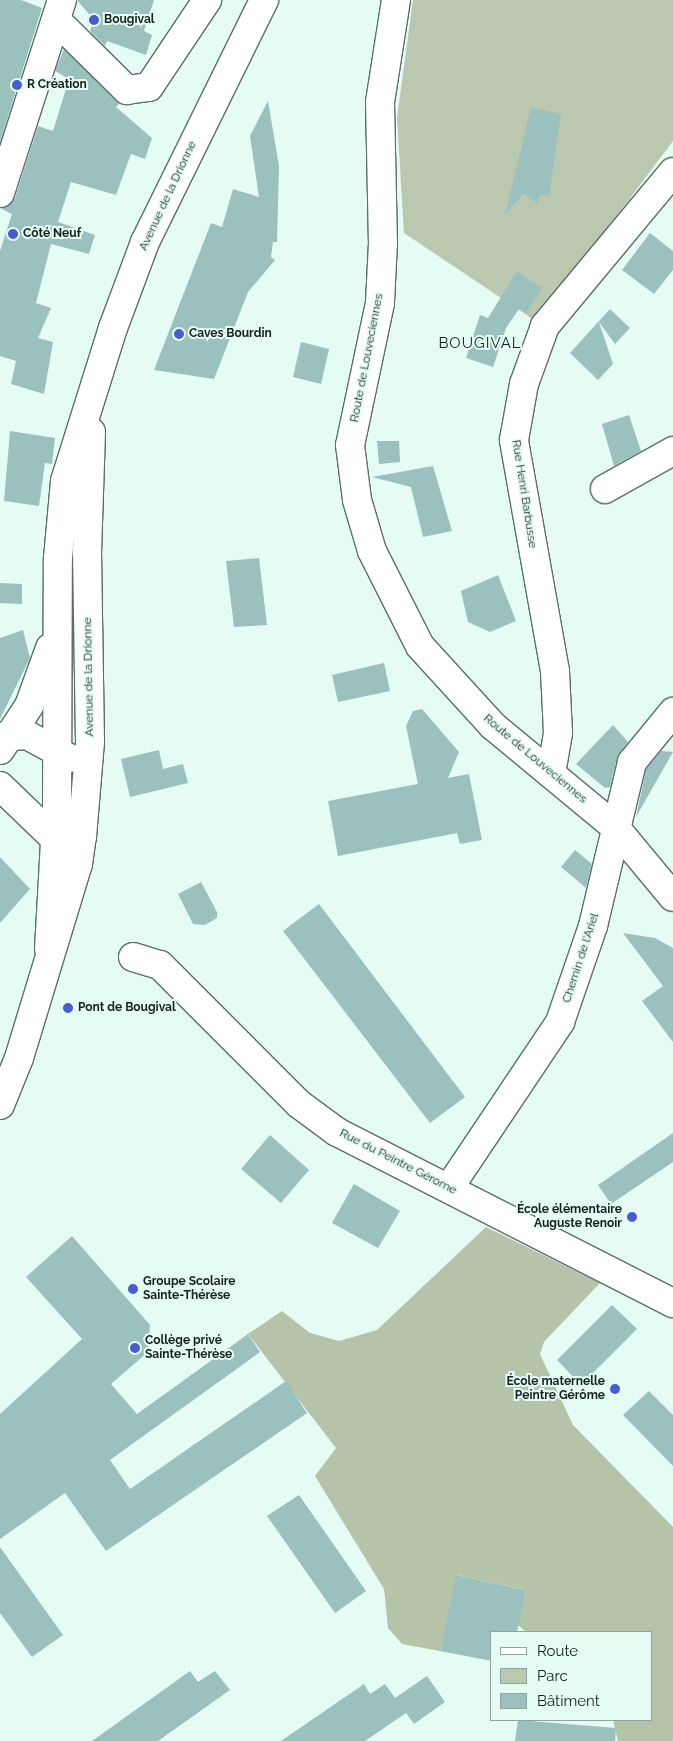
<!DOCTYPE html>
<html>
<head>
<meta charset="utf-8">
<style>
	body { margin:0 }
	#map { position:relative; width:673px; height:1741px; overflow:hidden; background:#e4fcf3; font-family:Raleway,sans-serif }
	div>[style] { position:absolute }
	[style*='--x'] { left:calc(var(--x)*1px); top:calc(var(--y)*1px); width:calc(var(--w)*1px); rotate:calc(var(--a)*1deg) }
	.green>* { inset:0; background:#b9c8ae }
	.forest>* { inset:0; background:#b5c4a9 }
	.building>* { inset:0; background:#9bc1be }
	.roads { filter:drop-shadow(1px 0 #5a6f67) drop-shadow(-1px 0 #5a6f67) drop-shadow(0 1px #5a6f67) drop-shadow(0 -1px #5a6f67) }
	.street>* { height:28px; margin:-14px; padding:0 14px; transform-origin:14px; border-radius:14px; background:#fff }
	.secondary>* { height:28px; margin:-14px; padding:0 14px; transform-origin:14px; border-radius:14px; background:#fff }
	.dots>* { width:14px; height:14px; translate:-50% -50%; box-sizing:border-box; border:2px solid #e4fcf3; border-radius:50% }
	span { translate:-50% -50%; white-space:nowrap; text-align:center; line-height:1.15; -webkit-text-stroke:4px #e4fcf3; paint-order:stroke }
	.poi-label { font-size:12px; color:#18211e; font-weight:700 }
	.left { translate:0 -50%; text-align:left }
	.right { translate:-100% -50%; text-align:right }
	.street-label { font-size:12px; color:#18211e }
	.quarter-label { font-size:15px; color:#18211e; letter-spacing:1px }
	.legend { position:absolute; left:490px; top:1631px; width:162px; height:90px; box-sizing:border-box; background:#e4fcf3; border:1px solid #92a49e; margin:0; padding:6px 9px; list-style:none; font-size:15px; color:#18211e }
	.legend li { display:flex; align-items:center; gap:10px; height:25px }
	.legend b { width:25px; border:1px solid #92a49e }
</style>
</head>
<body>
<div id="map">
	<div class="green">
		<div style="clip-path:polygon(413px 0,673px 0,673px 141px,537px 322px,404px 233px,397px 118px)"></div>
	</div>
	<div class="forest">
		<div style="clip-path:polygon(486px 1227px,600px 1283px,544px 1342px,540px 1354px,573px 1425px,673px 1527px,673px 1741px,618px 1741px,613px 1720px,652px 1720px,652px 1632px,526px 1632px,518px 1625px,526px 1590px,457px 1575px,440px 1651px,402px 1644px,388px 1628px,384px 1589px,315px 1476px,336px 1448px,248px 1334px,282px 1311px,310px 1333px,339px 1341px,377px 1330px)"></div>
	</div>
	<div class="building">
		<div style="clip-path:polygon(0 0,21px 0,42px 8px,0 142px)"></div>
		<div style="clip-path:polygon(77px 0,154px 0,144px 31px,152px 35px,146px 55px,107px 41px,105px 46px,90px 31px,94px 20px)"></div>
		<div style="clip-path:polygon(64px 49px,120px 103px,116px 107px,152px 138px,145px 159px,131px 154px,116px 195px,71px 182px,58px 222px,95px 235px,89px 254px,51px 244px,36px 303px,51px 308px,38px 338px,53px 342px,44px 394px,11px 384px,16px 361px,0 356px,0 251px,12px 214px,0 208px,15px 198px,38px 126px,53px 131px,69px 79px,55px 71px)"></div>
		<div style="clip-path:polygon(268px 101px,279px 166px,277px 242px,273px 242px,271px 257px,275px 260px,248px 292px,214px 379px,154px 370px,211px 223px,222px 227px,233px 189px,259px 197px,250px 136px)"></div>
		<div style="clip-path:polygon(531px 107px,561px 114px,549px 196px,540px 194px,538px 204px,524px 193px,505px 215px)"></div>
		<div style="clip-path:polygon(650px 233px,673px 251px,673px 270px,654px 294px,622px 270px)"></div>
		<div style="clip-path:polygon(517px 271px,542px 288px,526px 313px,519px 309px,506px 328px,493px 367px,466px 358px,480px 315px,488px 318px)"></div>
		<div style="clip-path:polygon(610px 309px,630px 328px,615px 344px,599px 322px,613px 364px,598px 380px,570px 353px)"></div>
		<div style="clip-path:polygon(301px 342px,329px 349px,321px 384px,293px 377px)"></div>
		<div style="clip-path:polygon(629px 415px,641px 451px,614px 466px,602px 424px)"></div>
		<div style="clip-path:polygon(10px 431px,55px 438px,52px 464px,45px 463px,39px 506px,4px 501px)"></div>
		<div style="clip-path:polygon(377px 441px,399px 441px,400px 462px,379px 464px)"></div>
		<div style="clip-path:polygon(433px 466px,452px 531px,423px 537px,411px 487px,372px 477px)"></div>
		<div style="clip-path:polygon(259px 558px,267px 625px,234px 627px,226px 561px)"></div>
		<div style="clip-path:polygon(498px 575px,516px 621px,490px 632px,468px 622px,461px 591px)"></div>
		<div style="clip-path:polygon(0 583px,22px 584px,22px 604px,0 603px)"></div>
		<div style="clip-path:polygon(23px 630px,30px 658px,0 719px,0 638px)"></div>
		<div style="clip-path:polygon(384px 663px,390px 691px,338px 702px,332px 675px)"></div>
		<div style="clip-path:polygon(422px 709px,459px 752px,448px 778px,469px 774px,482px 840px,460px 844px,457px 833px,338px 856px,328px 801px,418px 784px,406px 726px,413px 711px)"></div>
		<div style="clip-path:polygon(613px 725px,628px 742px,617px 758px,610px 787px,605px 788px,576px 764px)"></div>
		<div style="clip-path:polygon(159px 750px,163px 769px,183px 764px,188px 783px,130px 797px,121px 759px)"></div>
		<div style="clip-path:polygon(661px 751px,673px 752px,636px 817px,646px 769px)"></div>
		<div style="clip-path:polygon(575px 850px,592px 864px,586px 888px,561px 867px)"></div>
		<div style="clip-path:polygon(0 857px,30px 889px,0 923px)"></div>
		<div style="clip-path:polygon(201px 882px,217px 912px,217px 918px,205px 925px,193px 924px,178px 894px)"></div>
		<div style="clip-path:polygon(319px 904px,465px 1097px,430px 1123px,283px 931px)"></div>
		<div style="clip-path:polygon(623px 933px,655px 938px,673px 948px,673px 1042px,642px 1001px,663px 986px)"></div>
		<div style="clip-path:polygon(673px 1133px,673px 1162px,611px 1204px,598px 1185px)"></div>
		<div style="clip-path:polygon(270px 1135px,309px 1170px,281px 1203px,241px 1169px)"></div>
		<div style="clip-path:polygon(354px 1184px,400px 1211px,378px 1248px,332px 1223px)"></div>
		<div style="clip-path:polygon(72px 1236px,150px 1325px,148px 1352px,111px 1384px,137px 1414px,248px 1334px,260px 1352px,110px 1460px,130px 1489px,286px 1381px,307px 1413px,106px 1551px,65px 1493px,0 1539px,0 1414px,82px 1339px,26px 1277px)"></div>
		<div style="clip-path:polygon(612px 1305px,637px 1329px,581px 1385px,557px 1360px)"></div>
		<div style="clip-path:polygon(649px 1391px,673px 1415px,673px 1466px,623px 1415px)"></div>
		<div style="clip-path:polygon(299px 1495px,366px 1591px,335px 1613px,267px 1516px)"></div>
		<div style="clip-path:polygon(0 1547px,63px 1635px,32px 1657px,0 1613px)"></div>
		<div style="clip-path:polygon(456px 1575px,526px 1590px,517px 1632px,492px 1632px,492px 1661px,440px 1651px)"></div>
		<div style="clip-path:polygon(190px 1671px,198px 1682px,215px 1671px,230px 1690px,158px 1741px,92px 1741px)"></div>
		<div style="clip-path:polygon(427px 1676px,445px 1702px,414px 1724px,406px 1713px,365px 1741px,281px 1741px,364px 1684px,370px 1694px,385px 1684px,395px 1698px)"></div>
		<div style="clip-path:polygon(518px 1720px,616px 1728px,615px 1741px,515px 1741px)"></div>
	</div>
	<div class="roads">
		<div class="street">
			<div style="--x:56;--y:20;--w:100;--a:44.6"></div>
			<div style="--x:127;--y:90;--w:22;--a:-8"></div>
			<div style="--x:149;--y:87;--w:105;--a:-56.3"></div>
			<div style="--x:0;--y:193;--w:203;--a:-72.2"></div>
			<div style="--x:605;--y:489;--w:78;--a:-29.2"></div>
			<div style="--x:551;--y:774;--w:42;--a:-80.3"></div>
			<div style="--x:558;--y:733;--w:62;--a:-92.8"></div>
			<div style="--x:555;--y:671;--w:235;--a:-100.1"></div>
			<div style="--x:514;--y:440;--w:57;--a:-79.9"></div>
			<div style="--x:524;--y:384;--w:62;--a:-70.1"></div>
			<div style="--x:545;--y:326;--w:200;--a:-50.3"></div>
			<div style="--x:133;--y:957;--w:28;--a:17"></div>
			<div style="--x:160;--y:965;--w:197;--a:45"></div>
			<div style="--x:299;--y:1104;--w:47;--a:36.4"></div>
			<div style="--x:337;--y:1132;--w:377;--a:27"></div>
			<div style="--x:449;--y:1188;--w:200;--a:-56.2"></div>
			<div style="--x:560;--y:1022;--w:102;--a:-71"></div>
			<div style="--x:593;--y:926;--w:169;--a:-76.6"></div>
			<div style="--x:632;--y:762;--w:65;--a:-50.6"></div>
		</div>
		<div class="secondary">
			<div style="--x:396;--y:0;--w:103;--a:98.9"></div>
			<div style="--x:380;--y:102;--w:141;--a:88.8"></div>
			<div style="--x:383;--y:243;--w:60;--a:92.9"></div>
			<div style="--x:380;--y:303;--w:145;--a:101.9"></div>
			<div style="--x:350;--y:445;--w:55;--a:82.7"></div>
			<div style="--x:357;--y:500;--w:53;--a:73.6"></div>
			<div style="--x:372;--y:551;--w:106;--a:63.2"></div>
			<div style="--x:420;--y:646;--w:108;--a:47.6"></div>
			<div style="--x:493;--y:726;--w:157;--a:39.6"></div>
			<div style="--x:614;--y:826;--w:92;--a:50.3"></div>
			<div style="--x:0;--y:737;--w:27;--a:-4"></div>
			<div style="--x:27;--y:735;--w:48;--a:28.7"></div>
			<div style="--x:0;--y:750;--w:53;--a:-56.6"></div>
			<div style="--x:29;--y:706;--w:62;--a:-70.1"></div>
			<div style="--x:0;--y:786;--w:75;--a:43.9"></div>
			<div style="--x:49;--y:949;--w:144;--a:-86.8"></div>
			<div style="--x:57;--y:805;--w:247;--a:-89.8"></div>
			<div style="--x:58;--y:558;--w:77;--a:-84.8"></div>
			<div style="--x:65;--y:481;--w:160;--a:-72.6"></div>
			<div style="--x:113;--y:328;--w:92;--a:-69.6"></div>
			<div style="--x:145;--y:242;--w:270;--a:-63.8"></div>
			<div style="--x:0;--y:1105;--w:51;--a:-68"></div>
			<div style="--x:19;--y:1058;--w:203;--a:-73.1"></div>
			<div style="--x:78;--y:864;--w:27;--a:-82"></div>
			<div style="--x:82;--y:837;--w:95;--a:-85.2"></div>
			<div style="--x:90;--y:742;--w:189;--a:-90.9"></div>
			<div style="--x:87;--y:553;--w:121;--a:-88.1"></div>
		</div>
	</div>
	<div class="dots">
		<div style="left:94px;top:20px;background:#485bd0"></div>
		<div style="left:17px;top:85px;background:#485bd0"></div>
		<div style="left:13px;top:234px;background:#485bd0"></div>
		<div style="left:179px;top:334px;background:#485bd0"></div>
		<div style="left:68px;top:1008px;background:#485bd0"></div>
		<div style="left:632px;top:1217px;background:#485bd0"></div>
		<div style="left:133px;top:1289px;background:#485bd0"></div>
		<div style="left:135px;top:1348px;background:#485bd0"></div>
		<div style="left:615px;top:1389px;background:#485bd0"></div>
	</div>
	<div class="poi-label">
		<span class="left" style="left:104px;top:20px">Bougival</span>
		<span class="left" style="left:27px;top:85px">R Création</span>
		<span class="left" style="left:23px;top:234px">Côté Neuf</span>
		<span class="left" style="left:189px;top:334px">Caves Bourdin</span>
		<span class="left" style="left:78px;top:1008px">Pont de Bougival</span>
		<span class="right" style="left:622px;top:1217px">École élémentaire<br>Auguste Renoir</span>
		<span class="left" style="left:143px;top:1289px">Groupe Scolaire<br>Sainte-Thérèse</span>
		<span class="left" style="left:145px;top:1348px">Collège privé<br>Sainte-Thérèse</span>
		<span class="right" style="left:605px;top:1389px">École maternelle<br>Peintre Gérôme</span>
	</div>
	<div class="street-label">
		<span style="left:168px;top:196px;rotate:-65deg">Avenue de la Drionne</span>
		<span style="left:367px;top:358px;rotate:-79deg">Route de Louveciennes</span>
		<span style="left:524px;top:494px;rotate:81deg">Rue Henri Barbusse</span>
		<span style="left:89px;top:677px;rotate:-91deg">Avenue de la Drionne</span>
		<span style="left:535px;top:759px;rotate:40deg">Route de Louveciennes</span>
		<span style="left:581px;top:958px;rotate:-72deg">Chemin de l'Ariel</span>
		<span style="left:398px;top:1162px;rotate:27deg">Rue du Peintre Gérome</span>
	</div>
	<div class="quarter-label">
		<span style="left:480px;top:344px">BOUGIVAL</span>
	</div>
	<ul class="legend">
	<li><b style="height:6px;background:#fff"></b>Route</li>
	<li><b style="height:14px;background:#b9c8ae"></b>Parc</li>
	<li><b style="height:14px;background:#9bc1be"></b>Bâtiment</li>
	</ul>
</div>
</body>
</html>
